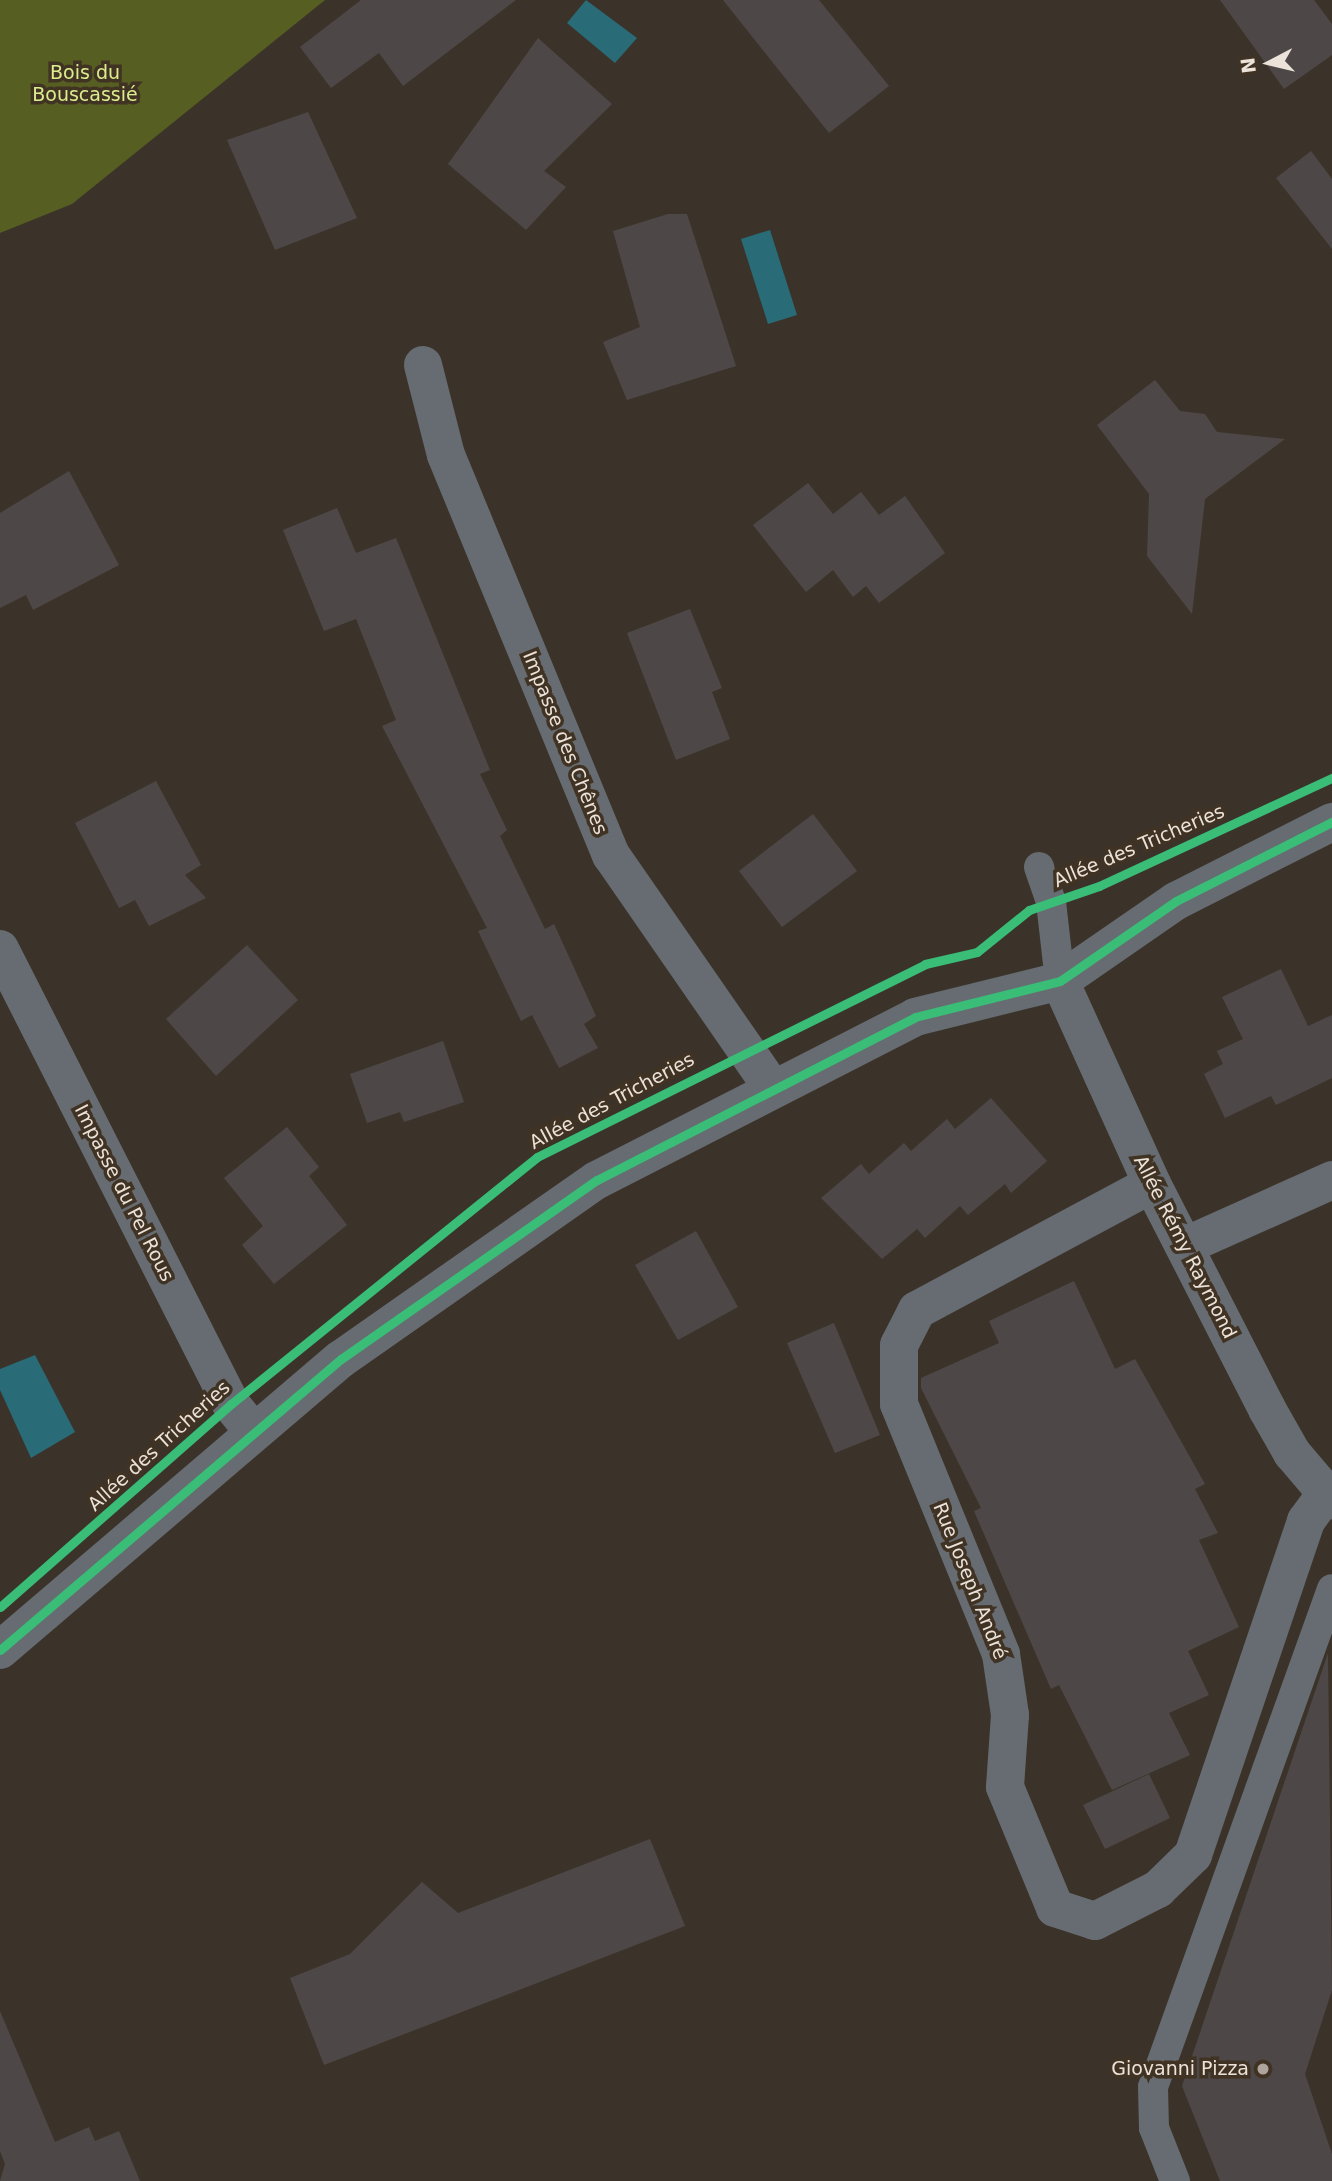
<!DOCTYPE html>
<html>
<head>
<meta charset="utf-8">
<style>
	body { margin:0 }
	#map { position:relative; width:1332px; height:2181px; overflow:hidden; background:#3b332a; font-family:"DejaVu Sans",sans-serif }
	div>[style] { position:absolute }
	[style*='--x'] { left:calc(var(--x)*1px); top:calc(var(--y)*1px); width:calc(var(--w)*1px); rotate:calc(var(--a)*1deg) }
	.forest>* { inset:0; background:#565e21 }
	.water>* { inset:0; background:#296b77 }
	.building>* { inset:0; background:#4d4847 }
	.service>* { height:30px; margin:-15px; padding:0 15px; transform-origin:15px; border-radius:15px; background:#666c71 }
	.minor>* { height:38px; margin:-19px; padding:0 19px; transform-origin:19px; border-radius:19px; background:#666c71 }
	.cycleway>* { height:9px; margin:-4.5px; padding:0 4.5px; transform-origin:4.5px; border-radius:4.5px; background:#3abd76 }
	.dots>* { width:19px; height:19px; translate:-50% -50%; box-sizing:border-box; border:4px solid #413324; border-radius:50% }
	span { translate:-50% -50%; white-space:nowrap; text-align:center; line-height:1.15; -webkit-text-stroke:7px #413324; paint-order:stroke }
	.park-label { font-size:19px; color:#dbed8c }
	.street-label { font-size:19px; color:#ebe2d9 }
	.poi-label { font-size:19px; color:#ebe2d9 }
	.right { translate:-100% -50%; text-align:right }
	.north { position:absolute; left:1234px; top:28px; width:70px; height:70px; -webkit-text-stroke:5px #413324; paint-order:stroke; rotate:263deg; font-size:19px; font-weight:700; line-height:28px; text-align:center; color:#ebe2d9 }
	.north::after { content:''; display:block; margin:auto; width:24px; height:32px; background:#ebe2d9; clip-path:polygon(50% 0,100% 100%,50% 72%,0 100%) }
</style>
</head>
<body>
<div id="map">
	<div class="forest">
		<div style="clip-path:polygon(0 0,325px 0,72px 204px,0 233px)"></div>
	</div>
	<div class="water">
		<div style="clip-path:polygon(586px 0,637px 38px,615px 63px,567px 23px)"></div>
		<div style="clip-path:polygon(770px 230px,797px 315px,768px 324px,741px 239px)"></div>
		<div style="clip-path:polygon(35px 1355px,75px 1432px,31px 1458px,0 1390px,0 1369px)"></div>
	</div>
	<div class="building">
		<div style="clip-path:polygon(361px 0,516px 0,403px 86px,379px 53px,331px 88px,300px 47px)"></div>
		<div style="clip-path:polygon(723px 0,819px 0,889px 86px,829px 133px)"></div>
		<div style="clip-path:polygon(1220px 0,1314px 0,1332px 24px,1332px 55px,1284px 89px)"></div>
		<div style="clip-path:polygon(538px 38px,612px 104px,544px 171px,566px 187px,526px 230px,448px 164px)"></div>
		<div style="clip-path:polygon(308px 112px,357px 218px,275px 250px,227px 140px)"></div>
		<div style="clip-path:polygon(1311px 151px,1332px 179px,1332px 249px,1276px 178px)"></div>
		<div style="clip-path:polygon(668px 214px,687px 214px,736px 366px,627px 400px,603px 342px,640px 327px,613px 231px)"></div>
		<div style="clip-path:polygon(1155px 380px,1180px 411px,1205px 414px,1217px 432px,1285px 439px,1205px 499px,1192px 614px,1147px 556px,1149px 494px,1097px 425px)"></div>
		<div style="clip-path:polygon(69px 471px,119px 565px,33px 610px,26px 595px,0 608px,0 513px)"></div>
		<div style="clip-path:polygon(808px 483px,833px 514px,861px 492px,879px 515px,905px 496px,945px 553px,879px 603px,866px 586px,853px 597px,833px 570px,806px 592px,753px 525px)"></div>
		<div style="clip-path:polygon(337px 508px,356px 553px,396px 538px,490px 770px,480px 774px,507px 830px,500px 836px,545px 929px,554px 924px,596px 1016px,584px 1024px,598px 1048px,559px 1068px,532px 1015px,521px 1021px,478px 931px,487px 928px,382px 726px,396px 720px,356px 619px,324px 631px,283px 530px)"></div>
		<div style="clip-path:polygon(690px 609px,722px 688px,712px 692px,730px 739px,676px 760px,627px 633px)"></div>
		<div style="clip-path:polygon(156px 781px,201px 865px,185px 875px,206px 898px,149px 926px,135px 900px,119px 908px,75px 823px)"></div>
		<div style="clip-path:polygon(813px 814px,857px 871px,782px 927px,739px 871px)"></div>
		<div style="clip-path:polygon(247px 945px,298px 1000px,216px 1076px,166px 1019px)"></div>
		<div style="clip-path:polygon(1281px 969px,1308px 1026px,1332px 1015px,1332px 1078px,1276px 1105px,1271px 1096px,1225px 1118px,1204px 1074px,1223px 1064px,1217px 1051px,1243px 1039px,1222px 997px)"></div>
		<div style="clip-path:polygon(443px 1041px,464px 1102px,404px 1122px,400px 1112px,367px 1123px,350px 1074px)"></div>
		<div style="clip-path:polygon(991px 1098px,1047px 1161px,1011px 1193px,1005px 1184px,968px 1215px,960px 1206px,925px 1238px,917px 1229px,882px 1259px,821px 1198px,861px 1164px,869px 1174px,904px 1143px,911px 1151px,947px 1119px,955px 1129px)"></div>
		<div style="clip-path:polygon(287px 1127px,319px 1167px,309px 1176px,347px 1225px,274px 1284px,242px 1245px,263px 1226px,224px 1178px)"></div>
		<div style="clip-path:polygon(696px 1231px,738px 1307px,678px 1340px,635px 1265px)"></div>
		<div style="clip-path:polygon(1074px 1281px,1115px 1369px,1135px 1359px,1205px 1484px,1195px 1489px,1218px 1533px,1199px 1540px,1239px 1627px,1188px 1651px,1209px 1695px,1169px 1713px,1190px 1755px,1112px 1790px,1059px 1685px,1051px 1689px,974px 1511px,981px 1508px,921px 1388px,921px 1378px,999px 1343px,989px 1321px)"></div>
		<div style="clip-path:polygon(834px 1323px,880px 1435px,835px 1453px,787px 1343px)"></div>
		<div style="clip-path:polygon(1328px 1653px,1332px 1990px,1305px 2074px,1332px 2154px,1332px 2181px,1220px 2181px,1182px 2086px)"></div>
		<div style="clip-path:polygon(1149px 1774px,1170px 1818px,1105px 1849px,1083px 1805px)"></div>
		<div style="clip-path:polygon(650px 1839px,685px 1926px,324px 2065px,290px 1978px,350px 1954px,422px 1882px,458px 1913px)"></div>
		<div style="clip-path:polygon(0 2011px,55px 2142px,89px 2127px,95px 2141px,119px 2131px,140px 2181px,0 2181px,5px 2164px,0 2151px)"></div>
	</div>
	<div class="service">
		<div style="--x:1039;--y:867;--w:37;--a:71"></div>
		<div style="--x:1051;--y:902;--w:80;--a:83.5"></div>
		<div style="--x:1175;--y:2181;--w:57;--a:-111.6"></div>
		<div style="--x:1154;--y:2128;--w:41;--a:-91.4"></div>
		<div style="--x:1153;--y:2087;--w:529;--a:-70.23"></div>
	</div>
	<div class="minor">
		<div style="--x:423;--y:365;--w:93;--a:75.7"></div>
		<div style="--x:446;--y:455;--w:433;--a:67.6"></div>
		<div style="--x:611;--y:855;--w:285;--a:55.3"></div>
		<div style="--x:0;--y:949;--w:510;--a:63.08"></div>
		<div style="--x:231;--y:1404;--w:36;--a:51"></div>
		<div style="--x:1060;--y:981;--w:223;--a:65.6"></div>
		<div style="--x:1152;--y:1184;--w:253;--a:62.9"></div>
		<div style="--x:1267;--y:1409;--w:51;--a:60.4"></div>
		<div style="--x:1292;--y:1453;--w:62;--a:49.6"></div>
		<div style="--x:1152;--y:1184;--w:267;--a:151.8"></div>
		<div style="--x:917;--y:1310;--w:39;--a:117"></div>
		<div style="--x:899;--y:1345;--w:59;--a:90"></div>
		<div style="--x:899;--y:1404;--w:270;--a:67.8"></div>
		<div style="--x:1001;--y:1654;--w:62;--a:81.6"></div>
		<div style="--x:1010;--y:1715;--w:72;--a:94"></div>
		<div style="--x:1005;--y:1787;--w:131;--a:67.5"></div>
		<div style="--x:1055;--y:1908;--w:42;--a:18"></div>
		<div style="--x:1095;--y:1921;--w:71;--a:-26.9"></div>
		<div style="--x:1158;--y:1889;--w:49;--a:-44.2"></div>
		<div style="--x:1193;--y:1855;--w:353;--a:-71.3"></div>
		<div style="--x:1306;--y:1521;--w:32;--a:-54"></div>
		<div style="--x:1187;--y:1245;--w:159;--a:-24.1"></div>
		<div style="--x:0;--y:1650;--w:448;--a:-40.5"></div>
		<div style="--x:341;--y:1359;--w:312;--a:-35"></div>
		<div style="--x:597;--y:1180;--w:357;--a:-27.1"></div>
		<div style="--x:915;--y:1017;--w:149;--a:-13.9"></div>
		<div style="--x:1060;--y:981;--w:141;--a:-34.6"></div>
		<div style="--x:1176;--y:901;--w:175;--a:-26.9"></div>
	</div>
	<div class="cycleway">
		<div style="--x:0;--y:1607;--w:308;--a:-41.3"></div>
		<div style="--x:231;--y:1404;--w:393;--a:-38.9"></div>
		<div style="--x:537;--y:1157;--w:433;--a:-26.4"></div>
		<div style="--x:925;--y:964;--w:53;--a:-13"></div>
		<div style="--x:977;--y:952;--w:67;--a:-38.9"></div>
		<div style="--x:1029;--y:910;--w:74;--a:-18.9"></div>
		<div style="--x:1099;--y:886;--w:257;--a:-24.9"></div>
		<div style="--x:0;--y:1650;--w:448;--a:-40.5"></div>
		<div style="--x:341;--y:1359;--w:312;--a:-35"></div>
		<div style="--x:597;--y:1180;--w:357;--a:-27.1"></div>
		<div style="--x:915;--y:1017;--w:149;--a:-13.9"></div>
		<div style="--x:1060;--y:981;--w:141;--a:-34.6"></div>
		<div style="--x:1176;--y:901;--w:175;--a:-26.9"></div>
	</div>
	<div class="dots">
		<div style="left:1263px;top:2069px;background:#ada59c"></div>
	</div>
	<div class="park-label">
		<span style="left:85px;top:84px">Bois du<br>Bouscassié</span>
	</div>
	<div class="street-label">
		<span style="left:565px;top:743px;rotate:68deg">Impasse des Chênes</span>
		<span style="left:1139px;top:846px;rotate:-23deg">Allée des Tricheries</span>
		<span style="left:612px;top:1101px;rotate:-28deg">Allée des Tricheries</span>
		<span style="left:124px;top:1193px;rotate:63deg">Impasse du Pel Rous</span>
		<span style="left:1185px;top:1247px;rotate:63deg">Allée Rémy Raymond</span>
		<span style="left:159px;top:1446px;rotate:-42deg">Allée des Tricheries</span>
		<span style="left:970px;top:1581px;rotate:68deg">Rue Joseph André</span>
	</div>
	<div class="poi-label">
		<span class="right" style="left:1249px;top:2069px">Giovanni Pizza</span>
	</div>
	<div class="north">N</div>
</div>
</body>
</html>
